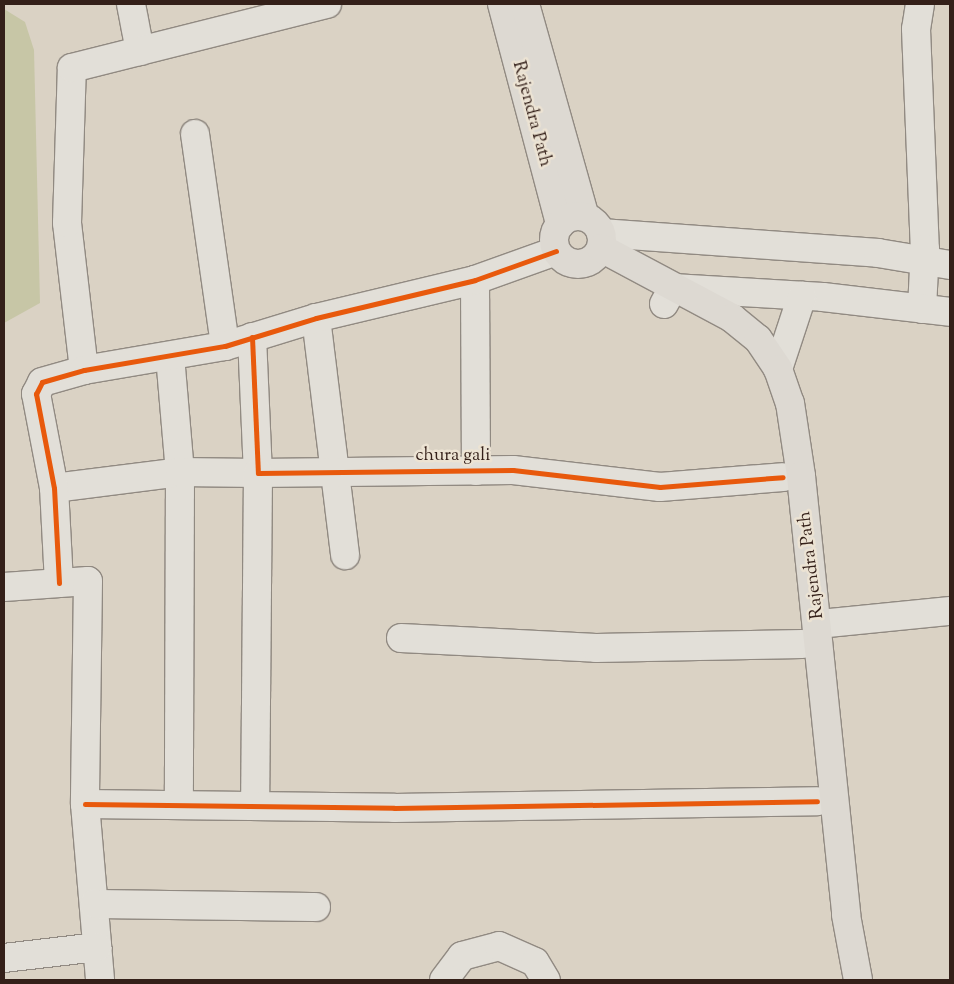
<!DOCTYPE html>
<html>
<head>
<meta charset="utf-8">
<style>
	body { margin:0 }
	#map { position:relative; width:954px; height:984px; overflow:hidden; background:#dad2c4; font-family:"Sorts Mill Goudy",serif }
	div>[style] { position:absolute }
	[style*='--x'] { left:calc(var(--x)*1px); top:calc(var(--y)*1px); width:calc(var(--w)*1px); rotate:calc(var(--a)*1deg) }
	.green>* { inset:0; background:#c7c6a6 }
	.roads { filter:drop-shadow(1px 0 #918a82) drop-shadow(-1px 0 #918a82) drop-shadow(0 1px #918a82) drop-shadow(0 -1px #918a82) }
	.minor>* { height:28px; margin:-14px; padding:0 14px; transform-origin:14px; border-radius:14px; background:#e2dfd8 }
	.major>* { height:28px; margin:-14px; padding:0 14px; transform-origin:14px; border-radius:14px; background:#ddd9d2 }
	.major>.ring { margin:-14px; padding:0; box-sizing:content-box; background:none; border:28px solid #ddd9d2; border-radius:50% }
	.cycleway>* { height:5px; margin:-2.5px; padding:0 2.5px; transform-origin:2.5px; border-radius:2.5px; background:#e8590c }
	span { translate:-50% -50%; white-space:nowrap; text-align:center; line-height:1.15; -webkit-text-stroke:5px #ece3d3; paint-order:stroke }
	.street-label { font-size:18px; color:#342019 }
	.frame { position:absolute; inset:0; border:5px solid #342019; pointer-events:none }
</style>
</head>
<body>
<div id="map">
	<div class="green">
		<div style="clip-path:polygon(4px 9px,25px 22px,34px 50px,40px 303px,4px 323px)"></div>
	</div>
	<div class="roads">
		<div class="minor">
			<div style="--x:131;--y:4;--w:48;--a:79.2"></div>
			<div style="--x:920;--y:4;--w:25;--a:99"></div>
			<div style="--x:916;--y:29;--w:220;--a:87.7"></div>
			<div style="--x:925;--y:249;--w:60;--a:92.9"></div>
			<div style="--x:195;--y:134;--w:214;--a:81.9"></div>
			<div style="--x:601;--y:233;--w:278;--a:4.1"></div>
			<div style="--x:878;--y:253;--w:73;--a:9.5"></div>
			<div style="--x:475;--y:280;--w:191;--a:89.7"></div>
			<div style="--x:664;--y:304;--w:18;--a:-61"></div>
			<div style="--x:673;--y:288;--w:150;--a:3.4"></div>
			<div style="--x:823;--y:297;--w:128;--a:6.7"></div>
			<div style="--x:316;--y:318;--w:239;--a:83"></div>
			<div style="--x:252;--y:337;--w:136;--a:87.5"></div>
			<div style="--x:258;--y:473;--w:255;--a:-0.7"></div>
			<div style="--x:513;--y:470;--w:148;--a:6.6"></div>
			<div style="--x:660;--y:487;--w:123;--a:-4.6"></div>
			<div style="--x:170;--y:356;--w:116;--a:85.1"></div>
			<div style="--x:180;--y:472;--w:333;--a:90.2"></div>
			<div style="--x:778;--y:369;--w:77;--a:-71.8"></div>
			<div style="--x:84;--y:370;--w:148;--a:-96.6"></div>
			<div style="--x:67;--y:223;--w:155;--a:-88.2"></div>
			<div style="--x:72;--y:68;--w:263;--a:-14.1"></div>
			<div style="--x:54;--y:488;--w:127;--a:-7.2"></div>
			<div style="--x:180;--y:472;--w:78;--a:0.7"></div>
			<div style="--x:258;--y:473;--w:333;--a:90.5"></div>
			<div style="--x:59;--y:583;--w:95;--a:-93"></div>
			<div style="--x:54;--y:488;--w:96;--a:-100.8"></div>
			<div style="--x:36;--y:394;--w:13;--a:-63"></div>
			<div style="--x:42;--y:382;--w:44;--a:-15.9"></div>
			<div style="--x:84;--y:370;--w:143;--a:-9.7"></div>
			<div style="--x:225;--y:346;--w:95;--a:-17.1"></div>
			<div style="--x:316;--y:318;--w:163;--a:-13.4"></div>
			<div style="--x:475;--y:280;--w:86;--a:-19.7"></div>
			<div style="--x:4;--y:587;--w:84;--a:-4.1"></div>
			<div style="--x:88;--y:581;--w:223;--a:90.8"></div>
			<div style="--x:85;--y:804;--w:177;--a:85.1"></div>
			<div style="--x:819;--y:624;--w:132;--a:-5.7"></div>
			<div style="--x:401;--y:638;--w:195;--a:2.9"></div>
			<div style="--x:596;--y:648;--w:206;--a:-1.1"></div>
			<div style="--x:85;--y:804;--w:309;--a:0.7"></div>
			<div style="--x:394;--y:808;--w:423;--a:-0.9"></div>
			<div style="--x:94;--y:904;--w:222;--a:0.8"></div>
			<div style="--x:4;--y:958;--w:94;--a:-6.7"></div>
			<div style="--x:444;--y:980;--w:30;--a:-53"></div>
			<div style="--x:462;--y:956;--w:38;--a:-15"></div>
			<div style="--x:499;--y:946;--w:39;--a:24"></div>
			<div style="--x:535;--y:962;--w:21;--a:59"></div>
		</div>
		<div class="major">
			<div style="--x:502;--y:4;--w:228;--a:75.2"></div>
			<div style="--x:525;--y:4;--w:221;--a:74.3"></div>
			<div class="ring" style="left:554px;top:216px;width:20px;height:20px"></div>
			<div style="--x:601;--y:248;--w:149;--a:28.1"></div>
			<div style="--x:732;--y:318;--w:33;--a:39"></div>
			<div style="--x:758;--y:339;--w:36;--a:56"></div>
			<div style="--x:778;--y:369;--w:36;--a:71"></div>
			<div style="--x:790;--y:403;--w:74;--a:81.4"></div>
			<div style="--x:801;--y:476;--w:441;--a:84.1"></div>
			<div style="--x:846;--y:915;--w:66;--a:79.5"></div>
		</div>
	</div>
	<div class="cycleway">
		<div style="--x:252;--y:337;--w:136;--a:87.5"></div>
		<div style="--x:258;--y:473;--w:255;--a:-0.7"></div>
		<div style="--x:513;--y:470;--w:148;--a:6.6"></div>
		<div style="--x:660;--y:487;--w:123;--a:-4.6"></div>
		<div style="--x:59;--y:583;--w:95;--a:-93"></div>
		<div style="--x:54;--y:488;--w:96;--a:-100.8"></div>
		<div style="--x:36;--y:394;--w:13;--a:-63"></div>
		<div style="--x:42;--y:382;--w:44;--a:-15.9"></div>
		<div style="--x:84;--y:370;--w:143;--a:-9.7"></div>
		<div style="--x:225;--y:346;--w:95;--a:-17.1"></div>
		<div style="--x:316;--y:318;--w:163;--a:-13.4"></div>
		<div style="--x:475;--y:280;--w:86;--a:-19.7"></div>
		<div style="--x:85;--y:804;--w:309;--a:0.7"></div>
		<div style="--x:394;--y:808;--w:423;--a:-0.9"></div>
	</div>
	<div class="street-label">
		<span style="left:531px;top:114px;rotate:75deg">Rajendra Path</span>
		<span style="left:453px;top:456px">chura gali</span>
		<span style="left:812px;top:565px;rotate:-97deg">Rajendra Path</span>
	</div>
	<div class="frame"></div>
</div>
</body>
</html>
